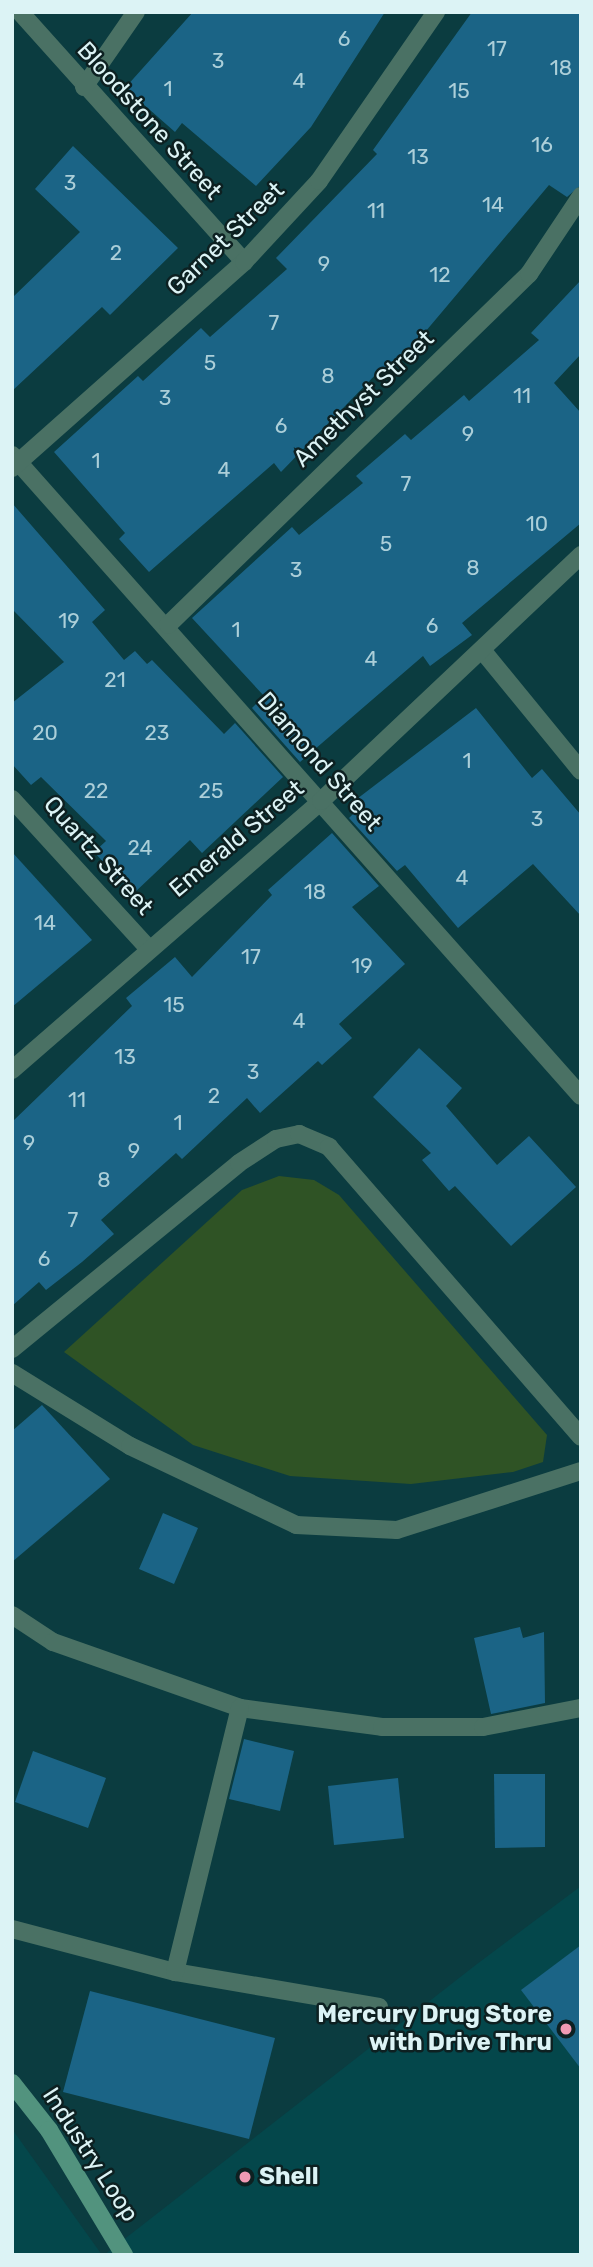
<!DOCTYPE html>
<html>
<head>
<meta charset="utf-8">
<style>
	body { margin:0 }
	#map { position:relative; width:593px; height:2267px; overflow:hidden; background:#0b3c40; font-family:Rubik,sans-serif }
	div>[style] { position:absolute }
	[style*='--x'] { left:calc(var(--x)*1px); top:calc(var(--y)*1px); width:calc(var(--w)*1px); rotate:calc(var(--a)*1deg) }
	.built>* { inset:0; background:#04474b }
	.green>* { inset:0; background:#2f5325 }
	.building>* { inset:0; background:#1b6486 }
	.street>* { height:18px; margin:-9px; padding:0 9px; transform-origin:9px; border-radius:9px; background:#4a7164 }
	.secondary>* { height:18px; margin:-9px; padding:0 9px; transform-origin:9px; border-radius:9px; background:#52937e }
	.dots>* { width:19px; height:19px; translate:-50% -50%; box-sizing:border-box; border:4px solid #0d2021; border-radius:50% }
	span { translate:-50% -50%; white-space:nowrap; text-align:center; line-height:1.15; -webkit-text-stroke:5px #0d2021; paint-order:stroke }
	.number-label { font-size:21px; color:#accfd9 }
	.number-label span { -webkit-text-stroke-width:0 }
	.street-label { font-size:24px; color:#dcf3f5 }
	.poi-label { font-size:24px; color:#dcf3f5; font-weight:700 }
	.right { translate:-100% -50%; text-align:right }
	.left { translate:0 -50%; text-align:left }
	.frame { position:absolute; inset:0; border:14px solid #dcf3f5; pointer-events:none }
</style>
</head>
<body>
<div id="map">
	<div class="built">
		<div style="clip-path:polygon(581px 1886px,581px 2255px,104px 2255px,477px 1964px)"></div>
		<div style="clip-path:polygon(12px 2129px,102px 2255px,12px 2255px)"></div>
	</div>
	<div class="green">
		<div style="clip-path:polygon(279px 1176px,314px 1180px,339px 1195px,547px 1435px,543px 1462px,513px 1472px,411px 1484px,290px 1476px,193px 1445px,64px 1352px,242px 1190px)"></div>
	</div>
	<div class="building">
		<div style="clip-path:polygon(193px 12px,385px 12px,311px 127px,256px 186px,182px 123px,175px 132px,125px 88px)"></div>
		<div style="clip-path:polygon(472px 12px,581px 12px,581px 185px,567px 197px,549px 185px,388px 376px,381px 369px,281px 472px,274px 463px,149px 572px,119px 539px,125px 533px,54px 452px,138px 376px,143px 381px,201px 328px,210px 337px,287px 269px,276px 258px,377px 154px,373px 150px)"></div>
		<div style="clip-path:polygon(73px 146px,178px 248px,110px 315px,102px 307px,12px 391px,12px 298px,80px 232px,35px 189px)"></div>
		<div style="clip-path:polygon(581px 280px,581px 354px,554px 383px,581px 413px,581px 523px,462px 623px,472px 635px,430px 666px,423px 656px,300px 762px,252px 708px,264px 696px,192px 618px,292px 527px,299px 535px,363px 483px,356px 476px,405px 434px,411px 440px,464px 395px,469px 401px,539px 340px,531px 333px)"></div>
		<div style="clip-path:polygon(12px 503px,105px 610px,92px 622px,124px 660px,135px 651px,147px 664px,152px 660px,224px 734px,235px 723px,283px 777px,202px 853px,190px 840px,133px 894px,94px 852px,106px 841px,41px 777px,31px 785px,12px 764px,12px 703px,64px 662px,12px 609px)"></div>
		<div style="clip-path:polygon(476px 708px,532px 778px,542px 769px,581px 815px,581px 916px,533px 864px,458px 928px,405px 865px,397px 871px,349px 818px,355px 812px,349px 805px)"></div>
		<div style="clip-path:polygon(332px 833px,379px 886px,352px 907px,405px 964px,339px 1024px,352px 1038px,322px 1065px,318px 1061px,260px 1113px,247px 1098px,182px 1159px,176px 1153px,101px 1220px,114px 1234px,82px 1262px,46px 1290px,39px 1282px,12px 1306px,12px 1122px,132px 1006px,126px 998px,175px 957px,192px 977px,272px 895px,268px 890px)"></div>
		<div style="clip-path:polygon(12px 852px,92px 940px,12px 1007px)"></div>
		<div style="clip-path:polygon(419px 1048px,462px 1088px,446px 1106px,497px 1165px,529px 1136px,576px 1187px,511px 1246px,455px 1186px,449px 1191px,422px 1160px,431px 1153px,373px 1097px)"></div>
		<div style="clip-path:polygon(42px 1405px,110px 1479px,12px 1562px,12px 1431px)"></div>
		<div style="clip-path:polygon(163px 1513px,198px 1528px,174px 1584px,139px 1569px)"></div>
		<div style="clip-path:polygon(520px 1627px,523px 1638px,544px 1632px,545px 1703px,491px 1714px,474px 1638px)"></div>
		<div style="clip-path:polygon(244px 1739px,294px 1751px,280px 1811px,229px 1799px)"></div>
		<div style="clip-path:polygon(33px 1751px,106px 1778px,88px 1828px,15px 1802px)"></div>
		<div style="clip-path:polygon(494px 1774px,545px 1774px,545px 1847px,495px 1848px)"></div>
		<div style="clip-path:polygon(398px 1778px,404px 1838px,334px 1845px,328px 1786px)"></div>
		<div style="clip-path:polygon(581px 1945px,581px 2069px,521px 1990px)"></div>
		<div style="clip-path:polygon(90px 1991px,275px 2038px,249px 2139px,63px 2092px)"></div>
	</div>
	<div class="street">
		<div style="--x:20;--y:12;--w:336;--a:48.1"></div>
		<div style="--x:84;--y:87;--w:91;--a:-55.3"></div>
		<div style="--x:12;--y:455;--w:857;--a:48.41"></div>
		<div style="--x:12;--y:468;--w:310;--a:-41.6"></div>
		<div style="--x:244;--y:262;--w:110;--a:-47.2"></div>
		<div style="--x:319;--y:181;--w:206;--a:-55.3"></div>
		<div style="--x:168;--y:625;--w:504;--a:-44.2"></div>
		<div style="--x:529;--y:274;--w:94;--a:-56.3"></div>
		<div style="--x:482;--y:650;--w:156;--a:50.7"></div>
		<div style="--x:12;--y:799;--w:200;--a:47.6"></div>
		<div style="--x:12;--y:1070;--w:410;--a:-41"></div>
		<div style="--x:321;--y:801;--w:358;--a:-43.4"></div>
		<div style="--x:12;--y:1349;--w:293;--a:-39.3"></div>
		<div style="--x:239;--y:1163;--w:44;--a:-33"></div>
		<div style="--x:276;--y:1139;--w:24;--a:-12"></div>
		<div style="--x:299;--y:1134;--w:33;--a:23"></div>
		<div style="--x:329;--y:1147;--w:384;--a:49"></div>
		<div style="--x:12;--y:1373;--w:139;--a:31.7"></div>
		<div style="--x:130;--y:1446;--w:184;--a:25.4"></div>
		<div style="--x:296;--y:1525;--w:101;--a:2.8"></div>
		<div style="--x:397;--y:1530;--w:193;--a:-17.8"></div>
		<div style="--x:12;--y:1615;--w:49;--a:33.4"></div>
		<div style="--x:53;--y:1642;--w:198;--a:19.4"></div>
		<div style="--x:240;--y:1708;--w:143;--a:7.6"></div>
		<div style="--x:382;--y:1727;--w:101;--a:0"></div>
		<div style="--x:483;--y:1727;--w:100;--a:-11"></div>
		<div style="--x:12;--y:1929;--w:169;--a:14.8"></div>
		<div style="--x:175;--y:1972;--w:207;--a:9.7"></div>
		<div style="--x:175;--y:1972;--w:272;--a:-76.2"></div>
	</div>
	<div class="secondary">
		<div style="--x:12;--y:2083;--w:60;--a:51.8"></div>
		<div style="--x:49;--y:2130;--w:146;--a:59"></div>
	</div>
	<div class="dots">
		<div style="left:566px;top:2029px;background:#f09ab4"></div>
		<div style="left:245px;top:2177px;background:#f09ab4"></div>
	</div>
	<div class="number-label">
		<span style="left:344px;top:39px">6</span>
		<span style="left:497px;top:49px">17</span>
		<span style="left:218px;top:61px">3</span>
		<span style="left:561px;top:68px">18</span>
		<span style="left:299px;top:81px">4</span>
		<span style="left:168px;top:89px">1</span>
		<span style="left:459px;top:91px">15</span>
		<span style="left:542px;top:145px">16</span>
		<span style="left:418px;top:157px">13</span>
		<span style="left:70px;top:183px">3</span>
		<span style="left:493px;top:205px">14</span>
		<span style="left:376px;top:211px">11</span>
		<span style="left:116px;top:253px">2</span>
		<span style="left:324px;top:264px">9</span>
		<span style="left:440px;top:275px">12</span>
		<span style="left:274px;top:323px">7</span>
		<span style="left:210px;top:363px">5</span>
		<span style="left:328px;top:376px">8</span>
		<span style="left:522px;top:396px">11</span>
		<span style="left:165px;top:398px">3</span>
		<span style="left:281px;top:426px">6</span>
		<span style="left:468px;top:434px">9</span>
		<span style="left:96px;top:461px">1</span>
		<span style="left:224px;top:470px">4</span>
		<span style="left:406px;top:484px">7</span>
		<span style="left:537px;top:524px">10</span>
		<span style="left:386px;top:544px">5</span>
		<span style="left:473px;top:568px">8</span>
		<span style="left:296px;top:570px">3</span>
		<span style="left:69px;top:621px">19</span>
		<span style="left:432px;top:626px">6</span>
		<span style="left:236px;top:630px">1</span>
		<span style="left:371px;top:659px">4</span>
		<span style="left:115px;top:680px">21</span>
		<span style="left:45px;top:733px">20</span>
		<span style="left:157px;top:733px">23</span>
		<span style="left:467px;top:761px">1</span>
		<span style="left:96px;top:791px">22</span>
		<span style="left:211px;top:791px">25</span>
		<span style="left:537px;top:819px">3</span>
		<span style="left:140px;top:848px">24</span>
		<span style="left:462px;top:878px">4</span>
		<span style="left:315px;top:892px">18</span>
		<span style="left:45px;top:923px">14</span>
		<span style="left:251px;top:957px">17</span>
		<span style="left:362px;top:966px">19</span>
		<span style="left:174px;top:1005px">15</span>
		<span style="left:299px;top:1021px">4</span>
		<span style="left:125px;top:1057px">13</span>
		<span style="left:253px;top:1072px">3</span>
		<span style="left:214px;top:1096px">2</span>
		<span style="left:77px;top:1100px">11</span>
		<span style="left:178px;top:1123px">1</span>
		<span style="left:29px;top:1143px">9</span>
		<span style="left:134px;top:1151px">9</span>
		<span style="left:104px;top:1180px">8</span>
		<span style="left:73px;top:1220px">7</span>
		<span style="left:44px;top:1259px">6</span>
	</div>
	<div class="street-label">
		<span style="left:149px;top:121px;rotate:48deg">Bloodstone Street</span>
		<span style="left:226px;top:239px;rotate:-44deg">Garnet Street</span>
		<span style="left:364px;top:399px;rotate:-44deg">Amethyst Street</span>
		<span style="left:319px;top:762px;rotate:49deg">Diamond Street</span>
		<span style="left:237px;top:839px;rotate:-40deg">Emerald Street</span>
		<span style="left:98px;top:856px;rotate:48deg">Quartz Street</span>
		<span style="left:90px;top:2155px;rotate:57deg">Industry Loop</span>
	</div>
	<div class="poi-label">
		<span class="right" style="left:552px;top:2029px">Mercury Drug Store<br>with Drive Thru</span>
		<span class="left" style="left:259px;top:2177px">Shell</span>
	</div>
	<div class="frame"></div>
</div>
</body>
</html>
